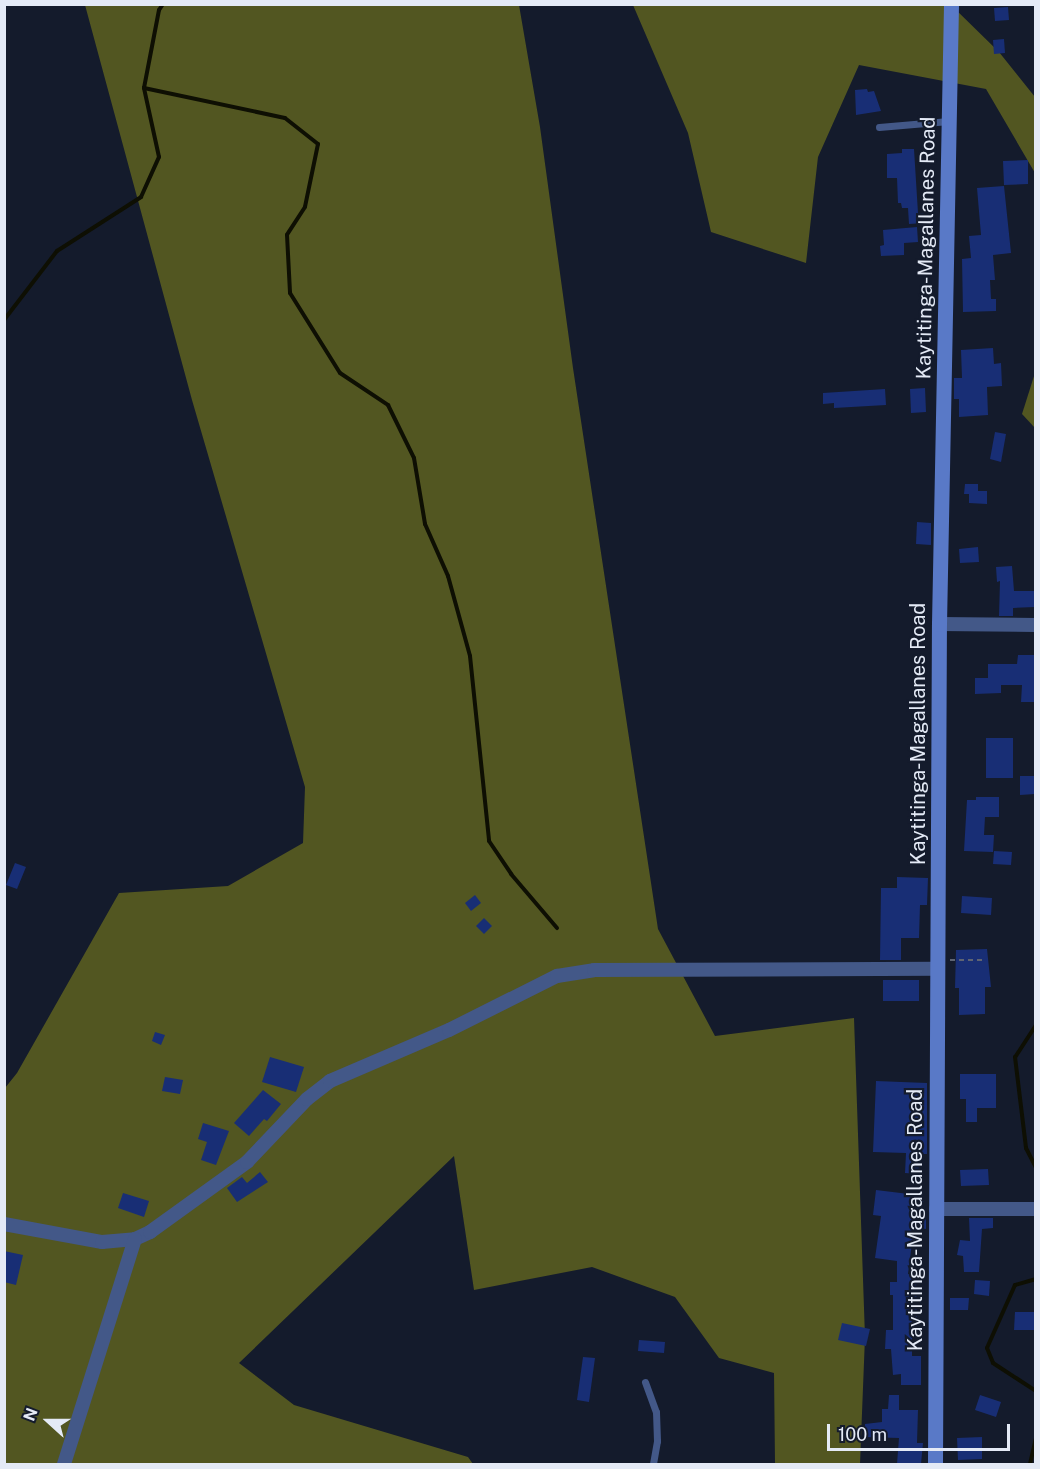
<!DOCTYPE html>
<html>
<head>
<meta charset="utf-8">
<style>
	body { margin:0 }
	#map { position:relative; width:1040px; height:1469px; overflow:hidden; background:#141b2c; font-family:"Public Sans",sans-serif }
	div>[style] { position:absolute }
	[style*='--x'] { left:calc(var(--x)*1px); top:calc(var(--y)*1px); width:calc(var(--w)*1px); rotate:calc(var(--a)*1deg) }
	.forest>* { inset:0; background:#525621 }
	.stream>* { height:4px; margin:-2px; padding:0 2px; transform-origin:2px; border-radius:2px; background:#0e0f03 }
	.building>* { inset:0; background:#182e75 }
	.path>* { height:2px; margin-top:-1px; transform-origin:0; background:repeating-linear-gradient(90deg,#5e6473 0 4.5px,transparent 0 9px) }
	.lane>* { height:7px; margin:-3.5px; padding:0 3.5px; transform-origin:3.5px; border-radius:3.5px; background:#435888 }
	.street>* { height:14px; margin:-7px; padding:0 7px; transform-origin:7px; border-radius:7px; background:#435888 }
	.secondary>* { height:15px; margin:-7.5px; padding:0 7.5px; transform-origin:7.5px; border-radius:7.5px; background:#5979c7 }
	span { translate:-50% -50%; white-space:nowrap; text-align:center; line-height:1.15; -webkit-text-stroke:4.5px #141b2c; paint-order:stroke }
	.street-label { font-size:20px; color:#e4eaf6 }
	.frame { position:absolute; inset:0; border:6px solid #e4eaf6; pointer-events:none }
	.north { position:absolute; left:18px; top:1391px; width:60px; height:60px; -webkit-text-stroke:4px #141b2c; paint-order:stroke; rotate:291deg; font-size:16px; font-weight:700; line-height:24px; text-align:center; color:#e4eaf6 }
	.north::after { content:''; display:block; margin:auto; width:21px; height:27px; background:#e4eaf6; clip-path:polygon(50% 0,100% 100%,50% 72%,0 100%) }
	.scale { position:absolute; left:827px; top:1424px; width:183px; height:27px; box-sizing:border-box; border:3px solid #e4eaf6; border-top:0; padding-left:8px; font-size:18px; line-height:21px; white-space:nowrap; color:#e4eaf6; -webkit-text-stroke:4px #141b2c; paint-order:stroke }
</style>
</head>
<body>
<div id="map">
	<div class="forest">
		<div style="clip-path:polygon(85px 5px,519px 5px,540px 127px,573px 368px,658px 929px,715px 1036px,854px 1018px,865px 1337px,860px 1464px,775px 1464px,774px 1373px,719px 1358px,675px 1297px,592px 1267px,474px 1290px,454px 1156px,239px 1363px,294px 1405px,468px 1457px,473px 1464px,5px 1464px,5px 1088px,17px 1073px,119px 893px,228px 886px,303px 843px,305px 787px,192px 400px)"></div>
		<div style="clip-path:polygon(633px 5px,951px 5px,999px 52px,1035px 97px,1035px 173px,986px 89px,859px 65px,818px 157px,806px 263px,711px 232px,688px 133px)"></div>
		<div style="clip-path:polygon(1035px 373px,1035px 428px,1022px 414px)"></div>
	</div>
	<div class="stream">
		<div style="--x:163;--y:4;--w:7;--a:124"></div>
		<div style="--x:159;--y:10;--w:79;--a:100.9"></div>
		<div style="--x:144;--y:88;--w:144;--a:12"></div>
		<div style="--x:285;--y:118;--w:42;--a:38.2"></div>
		<div style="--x:318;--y:144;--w:64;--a:101.7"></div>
		<div style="--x:305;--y:207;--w:33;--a:123"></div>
		<div style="--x:287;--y:235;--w:58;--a:87"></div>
		<div style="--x:290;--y:293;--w:94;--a:58"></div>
		<div style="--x:340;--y:373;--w:58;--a:33.7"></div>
		<div style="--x:388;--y:405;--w:59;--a:63.9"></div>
		<div style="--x:414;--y:458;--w:67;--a:80.5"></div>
		<div style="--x:425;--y:524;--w:57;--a:66.1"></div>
		<div style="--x:448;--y:576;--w:83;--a:74.6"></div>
		<div style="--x:470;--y:656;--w:186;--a:84.1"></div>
		<div style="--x:489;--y:841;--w:40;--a:56"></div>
		<div style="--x:511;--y:874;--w:71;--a:49.6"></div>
		<div style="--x:4;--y:320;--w:87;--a:-52.5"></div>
		<div style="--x:57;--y:251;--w:100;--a:-32.7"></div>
		<div style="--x:141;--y:197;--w:44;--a:-65.8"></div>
		<div style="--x:159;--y:157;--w:71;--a:-102.3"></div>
		<div style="--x:1036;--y:1025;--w:38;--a:123"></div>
		<div style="--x:1015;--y:1057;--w:92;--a:83.1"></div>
		<div style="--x:1026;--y:1148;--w:22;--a:63"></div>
		<div style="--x:1036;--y:1279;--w:22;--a:164"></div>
		<div style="--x:1015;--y:1285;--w:69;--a:114"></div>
		<div style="--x:987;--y:1348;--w:16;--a:68"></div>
		<div style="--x:993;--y:1363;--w:51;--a:33.1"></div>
		<div style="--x:1030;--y:1464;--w:26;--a:-77"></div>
	</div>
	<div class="building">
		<div style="clip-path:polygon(1008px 7px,1009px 20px,995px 21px,994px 8px)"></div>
		<div style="clip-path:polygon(1004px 39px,1005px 53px,994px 54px,993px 40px)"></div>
		<div style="clip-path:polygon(867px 89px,868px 92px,874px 91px,881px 111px,856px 115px,855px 90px)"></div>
		<div style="clip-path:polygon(902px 149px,914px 149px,918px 213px,924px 213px,924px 223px,909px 224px,908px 208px,902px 208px,901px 203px,898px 203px,897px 178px,887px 178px,887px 154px,902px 153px)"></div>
		<div style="clip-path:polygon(1028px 160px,1028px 184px,1004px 185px,1003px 161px)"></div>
		<div style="clip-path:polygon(1004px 186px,1011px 253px,993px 255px,995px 280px,990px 280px,991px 299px,996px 299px,996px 311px,963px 312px,962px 259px,971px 258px,969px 236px,981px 235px,977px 188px)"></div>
		<div style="clip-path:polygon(917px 227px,918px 242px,904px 243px,904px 255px,881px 256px,880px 246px,884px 245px,883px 230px)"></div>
		<div style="clip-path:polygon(993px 348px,994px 364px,1001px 363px,1002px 386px,987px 387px,988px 415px,959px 417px,959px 399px,954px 399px,954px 378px,962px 378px,961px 350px)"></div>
		<div style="clip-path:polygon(925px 388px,926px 412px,911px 413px,910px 389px)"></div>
		<div style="clip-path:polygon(885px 389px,886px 405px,834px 408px,834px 403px,823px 404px,823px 393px)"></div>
		<div style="clip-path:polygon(995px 432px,1006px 434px,1001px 462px,990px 459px)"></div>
		<div style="clip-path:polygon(965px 484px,978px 484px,978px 491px,987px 491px,987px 504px,969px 503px,969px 494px,964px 494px)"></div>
		<div style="clip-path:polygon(917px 522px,931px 523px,931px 545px,916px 544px)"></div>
		<div style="clip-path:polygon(978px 547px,979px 562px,960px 563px,959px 549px)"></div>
		<div style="clip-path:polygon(1012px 566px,1014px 591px,1035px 591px,1035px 607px,1013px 608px,1013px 616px,999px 616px,1000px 581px,997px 582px,996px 567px)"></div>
		<div style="clip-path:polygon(1018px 655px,1035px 655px,1035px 702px,1021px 702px,1022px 685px,1001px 685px,1001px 693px,975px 694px,975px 678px,988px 678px,988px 664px,1017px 664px)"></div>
		<div style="clip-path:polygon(986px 738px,1013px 738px,1013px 778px,986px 778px)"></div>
		<div style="clip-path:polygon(1020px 776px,1035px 776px,1035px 794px,1020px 795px)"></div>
		<div style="clip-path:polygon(976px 797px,999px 797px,999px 817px,985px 817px,984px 835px,994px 835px,993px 852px,964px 851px,967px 800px,976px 800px)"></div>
		<div style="clip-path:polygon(994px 851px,1012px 852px,1011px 865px,993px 864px)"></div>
		<div style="clip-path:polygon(15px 863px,26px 867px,17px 889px,6px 885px)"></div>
		<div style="clip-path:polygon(897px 877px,928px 878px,927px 905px,920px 905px,919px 938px,901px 938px,901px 960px,880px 960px,881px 888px,897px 888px)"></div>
		<div style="clip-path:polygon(475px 895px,481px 903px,471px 911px,465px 903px)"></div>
		<div style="clip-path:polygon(962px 896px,992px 898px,991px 915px,961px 913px)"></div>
		<div style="clip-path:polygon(484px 918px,492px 926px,484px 934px,476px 926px)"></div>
		<div style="clip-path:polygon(987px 949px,991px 987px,985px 987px,985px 1014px,959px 1015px,959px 988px,955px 988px,956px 950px)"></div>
		<div style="clip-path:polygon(883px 980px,919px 980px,919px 1001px,883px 1001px)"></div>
		<div style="clip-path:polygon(155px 1032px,165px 1035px,161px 1045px,152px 1041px)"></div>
		<div style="clip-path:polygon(270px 1057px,304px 1067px,296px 1092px,262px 1082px)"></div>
		<div style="clip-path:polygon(960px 1074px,996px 1074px,996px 1108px,977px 1108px,977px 1122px,966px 1122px,966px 1099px,960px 1099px)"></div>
		<div style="clip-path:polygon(165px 1077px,183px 1080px,180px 1094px,162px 1091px)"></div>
		<div style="clip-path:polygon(876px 1081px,927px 1083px,927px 1154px,920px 1154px,918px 1174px,905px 1173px,906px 1153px,873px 1152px)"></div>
		<div style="clip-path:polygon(263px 1090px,281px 1104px,267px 1121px,264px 1119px,249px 1136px,234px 1123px)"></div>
		<div style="clip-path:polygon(203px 1123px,229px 1131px,216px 1165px,201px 1160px,207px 1142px,198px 1139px)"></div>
		<div style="clip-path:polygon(988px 1169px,989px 1185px,961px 1186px,960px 1170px)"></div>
		<div style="clip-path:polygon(260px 1172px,268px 1182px,237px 1202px,227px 1188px,242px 1177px,247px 1183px)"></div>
		<div style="clip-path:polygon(876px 1190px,917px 1195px,917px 1199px,924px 1200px,922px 1213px,926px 1214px,926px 1229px,914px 1227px,908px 1274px,916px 1274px,917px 1317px,912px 1317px,912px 1356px,921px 1356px,921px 1385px,901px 1385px,901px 1374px,893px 1375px,891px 1349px,885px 1349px,886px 1330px,893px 1330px,893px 1295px,890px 1295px,890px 1282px,897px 1282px,897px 1261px,875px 1258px,881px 1216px,873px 1215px)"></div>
		<div style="clip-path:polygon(123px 1193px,149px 1201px,144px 1217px,118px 1208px)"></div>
		<div style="clip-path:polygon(969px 1218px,993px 1218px,993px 1228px,982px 1229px,979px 1272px,964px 1272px,963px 1256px,957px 1255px,960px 1240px,970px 1241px)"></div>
		<div style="clip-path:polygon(4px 1251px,23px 1255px,16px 1285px,4px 1282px)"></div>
		<div style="clip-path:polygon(975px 1280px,990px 1281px,989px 1296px,974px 1294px)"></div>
		<div style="clip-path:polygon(950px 1298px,969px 1298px,968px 1310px,950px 1310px)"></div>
		<div style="clip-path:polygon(1015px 1312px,1035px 1312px,1035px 1330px,1014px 1330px)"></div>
		<div style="clip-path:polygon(842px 1323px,870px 1329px,866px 1346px,838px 1340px)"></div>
		<div style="clip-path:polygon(639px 1340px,665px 1342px,664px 1353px,638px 1351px)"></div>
		<div style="clip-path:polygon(583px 1357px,595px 1358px,589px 1402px,577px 1400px)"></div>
		<div style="clip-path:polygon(889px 1395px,899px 1395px,899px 1410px,918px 1410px,917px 1443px,923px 1443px,921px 1464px,897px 1464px,899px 1438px,865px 1437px,865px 1424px,882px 1422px,882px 1409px,888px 1409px)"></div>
		<div style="clip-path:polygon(980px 1395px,1001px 1402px,996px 1417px,975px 1410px)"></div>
		<div style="clip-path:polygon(982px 1437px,982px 1459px,958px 1460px,957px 1438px)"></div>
	</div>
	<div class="path">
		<div style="--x:950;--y:960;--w:36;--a:0"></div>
	</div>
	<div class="lane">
		<div style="--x:879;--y:127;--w:70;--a:-4.9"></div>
		<div style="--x:645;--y:1382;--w:32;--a:70"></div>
		<div style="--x:656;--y:1412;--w:29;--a:88"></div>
		<div style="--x:657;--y:1441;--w:23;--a:100"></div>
	</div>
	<div class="street">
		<div style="--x:939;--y:624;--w:97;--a:0.6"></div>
		<div style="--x:936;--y:1209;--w:100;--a:0"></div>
		<div style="--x:4;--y:1224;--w:100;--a:10.4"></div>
		<div style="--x:102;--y:1242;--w:33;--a:-5"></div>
		<div style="--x:135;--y:1239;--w:17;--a:-25"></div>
		<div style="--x:150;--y:1232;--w:120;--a:-35.8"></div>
		<div style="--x:247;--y:1162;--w:87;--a:-46.4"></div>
		<div style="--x:307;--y:1099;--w:29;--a:-38"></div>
		<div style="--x:330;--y:1081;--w:129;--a:-23.2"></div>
		<div style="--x:449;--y:1030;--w:121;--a:-26.6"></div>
		<div style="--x:557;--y:976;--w:37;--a:-9"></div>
		<div style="--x:594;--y:970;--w:344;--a:-0.2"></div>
		<div style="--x:64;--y:1464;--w:236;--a:-72.5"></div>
	</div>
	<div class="secondary">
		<div style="--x:935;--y:1464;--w:840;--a:-89.73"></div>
		<div style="--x:939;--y:624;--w:620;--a:-88.89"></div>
	</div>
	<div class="street-label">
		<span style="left:926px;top:248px;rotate:-89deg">Kaytitinga-Magallanes Road</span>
		<span style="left:918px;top:734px;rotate:-90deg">Kaytitinga-Magallanes Road</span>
		<span style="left:915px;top:1220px;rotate:-90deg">Kaytitinga-Magallanes Road</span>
	</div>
	<div class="frame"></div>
	<div class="north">N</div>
	<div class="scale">100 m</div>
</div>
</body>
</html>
